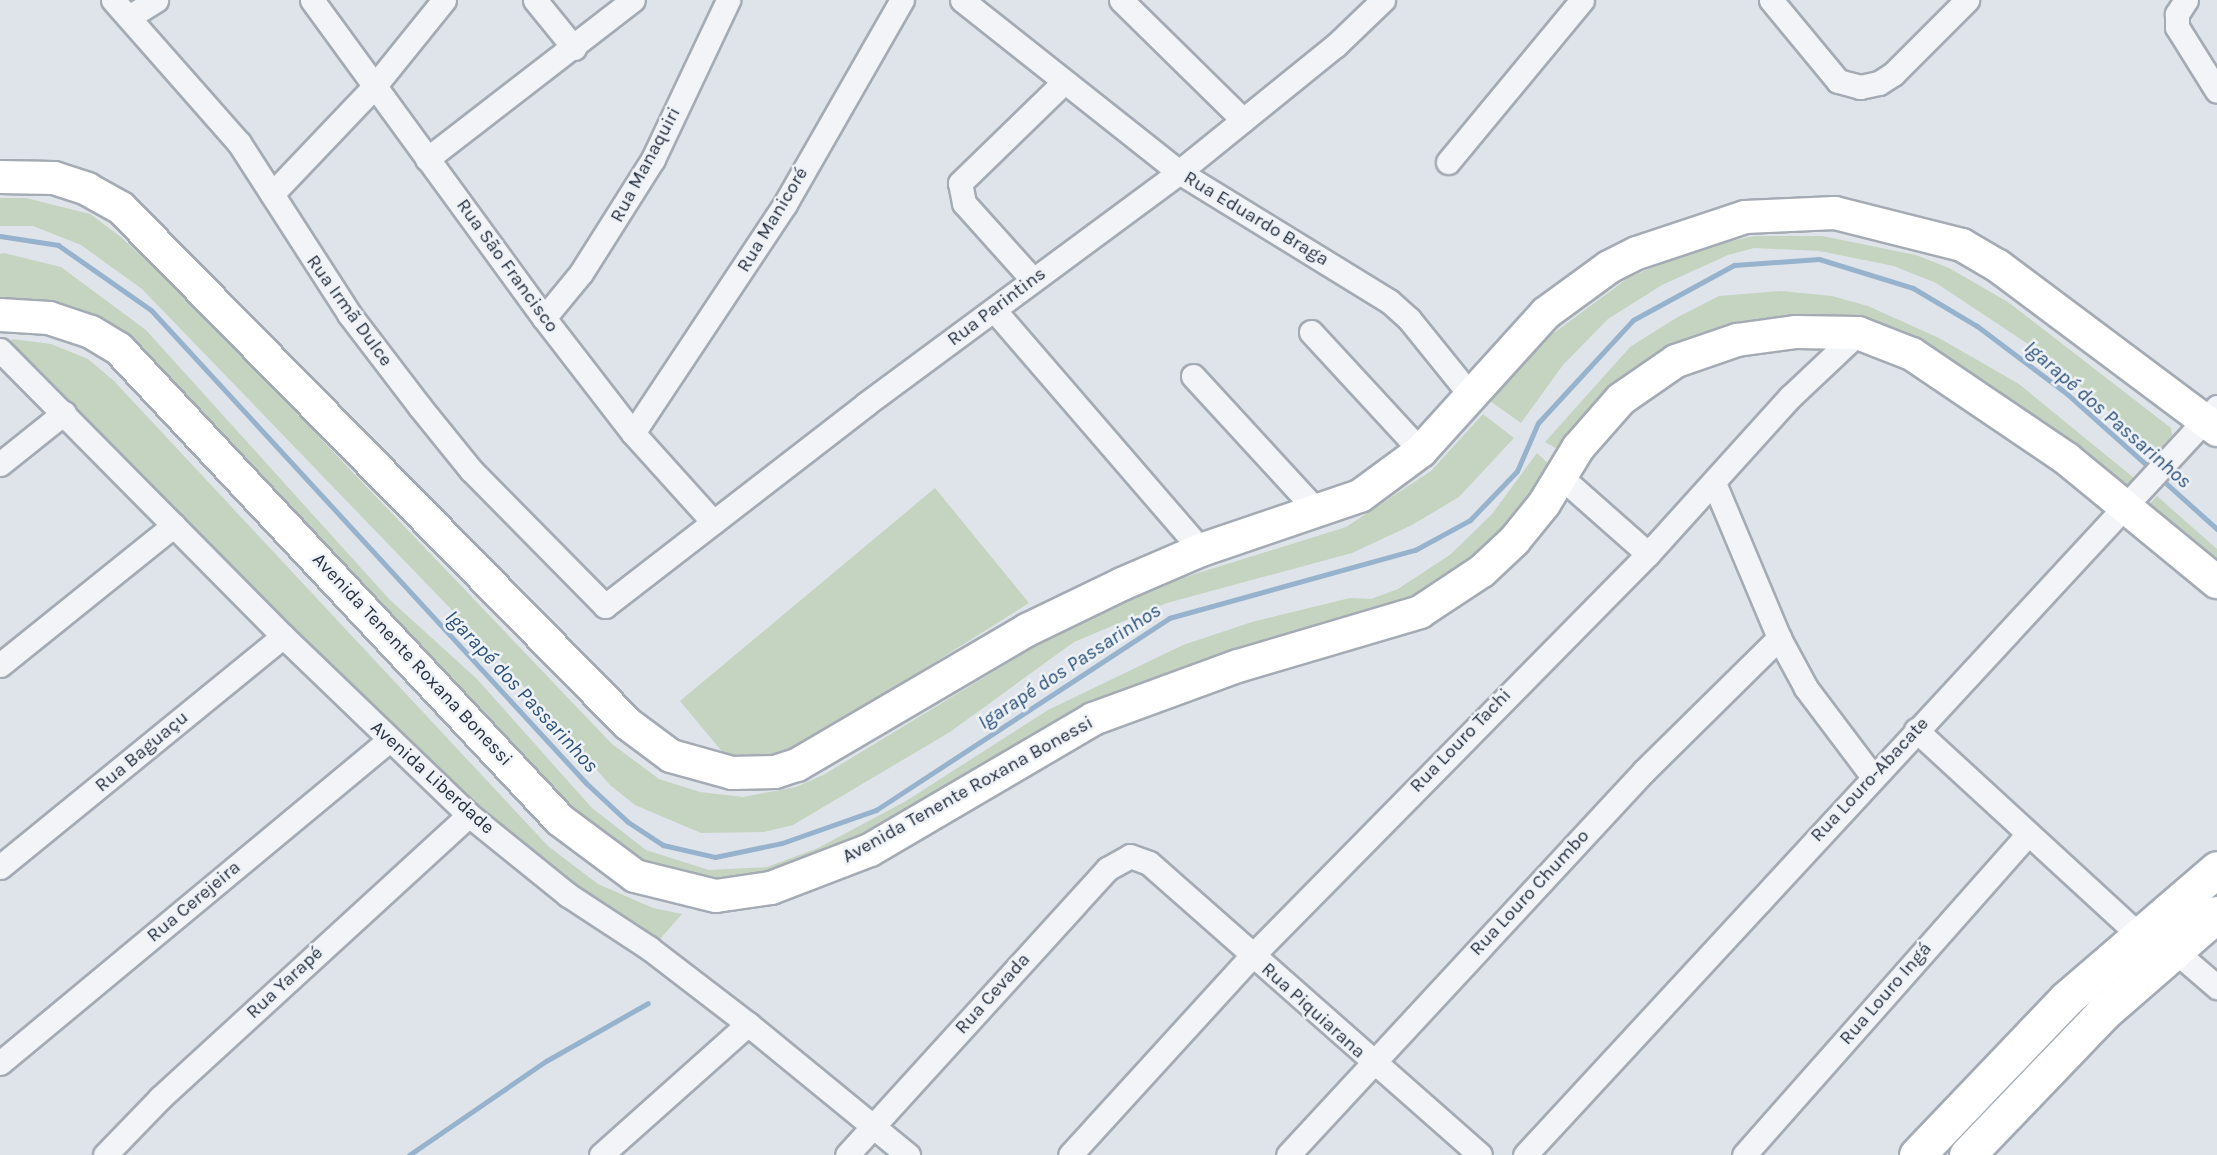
<!DOCTYPE html>
<html>
<head>
<meta charset="utf-8">
<style>
	body { margin:0 }
	#map { position:relative; width:2217px; height:1155px; overflow:hidden; background:#dfe4ea; font-family:Karla,sans-serif }
	div>[style] { position:absolute }
	[style*='--x'] { left:calc(var(--x)*1px); top:calc(var(--y)*1px); width:calc(var(--w)*1px); rotate:calc(var(--a)*1deg) }
	.green>* { inset:0; background:#c5d4c0 }
	.stream>* { height:5px; margin:-2.5px; padding:0 2.5px; transform-origin:2.5px; border-radius:2.5px; background:#97b2cd }
	.roads { filter:drop-shadow(2px 0 #a4abb4) drop-shadow(-2px 0 #a4abb4) drop-shadow(0 2px #a4abb4) drop-shadow(0 -2px #a4abb4) }
	.street>* { height:23px; margin:-11.5px; padding:0 11.5px; transform-origin:11.5px; border-radius:11.5px; background:#f2f4f8 }
	.secondary>* { height:32px; margin:-16px; padding:0 16px; transform-origin:16px; border-radius:16px; background:#fff }
	.primary>* { height:35px; margin:-17.5px; padding:0 17.5px; transform-origin:17.5px; border-radius:17.5px; background:#fff }
	span { translate:-50% -50%; white-space:nowrap; text-align:center; line-height:1.15; -webkit-text-stroke:5px #eff3f7; paint-order:stroke }
	.street-label { font-size:19px; color:#273142 }
	.water-label { font-size:21px; color:#2d517a; font-style:italic }
</style>
</head>
<body>
<div id="map">
	<div class="green">
		<div style="clip-path:polygon(0 198px,26px 198px,90px 214px,121px 237px,195px 307px,612px 744px,659px 779px,700px 792px,743px 797px,796px 787px,825px 774px,1057px 633px,1150px 588px,1346px 527px,1431px 471px,1483px 414px,1514px 438px,1459px 497px,1412px 525px,1352px 553px,1167px 603px,1074px 642px,950px 732px,793px 825px,764px 832px,701px 833px,635px 805px,610px 785px,502px 662px,142px 289px,81px 245px,33px 226px,0 226px)"></div>
		<div style="clip-path:polygon(1754px 236px,1822px 236px,1916px 255px,1949px 268px,2008px 302px,2171px 428px,2172px 435px,2156px 453px,2046px 356px,1936px 283px,1894px 266px,1819px 251px,1754px 248px,1728px 255px,1662px 285px,1608px 319px,1563px 365px,1521px 423px,1490px 401px,1543px 341px,1628px 278px,1696px 249px)"></div>
		<div style="clip-path:polygon(4px 253px,61px 267px,146px 330px,390px 600px,477px 679px,592px 808px,646px 850px,709px 870px,767px 867px,818px 848px,906px 801px,1048px 710px,1183px 645px,1252px 622px,1350px 598px,1371px 599px,1398px 589px,1451px 554px,1492px 514px,1537px 453px,1551px 466px,1516px 519px,1488px 551px,1420px 603px,1189px 675px,844px 856px,749px 887px,621px 859px,576px 825px,133px 355px,0 308px,0 254px)"></div>
		<div style="clip-path:polygon(1781px 291px,1832px 296px,1868px 306px,1939px 338px,2019px 384px,2134px 478px,2121px 494px,1912px 351px,1720px 338px,1559px 450px,1545px 442px,1630px 347px,1676px 318px,1719px 296px)"></div>
		<div style="clip-path:polygon(12px 339px,51px 344px,88px 359px,114px 381px,548px 846px,598px 884px,653px 908px,682px 914px,653px 947px,474px 816px,7px 353px)"></div>
		<div style="clip-path:polygon(935px 488px,1029px 603px,798px 748px,757px 759px,724px 754px,680px 701px)"></div>
		<div style="clip-path:polygon(2157px 496px,2217px 549px,2217px 573px,2137px 517px)"></div>
	</div>
	<div class="stream">
		<div style="--x:0;--y:236;--w:59;--a:8.8"></div>
		<div style="--x:58;--y:245;--w:113;--a:35"></div>
		<div style="--x:151;--y:310;--w:643;--a:47.4"></div>
		<div style="--x:586;--y:783;--w:57;--a:42.9"></div>
		<div style="--x:628;--y:822;--w:42;--a:33.3"></div>
		<div style="--x:663;--y:845;--w:53;--a:13"></div>
		<div style="--x:715;--y:857;--w:68;--a:-11.8"></div>
		<div style="--x:782;--y:843;--w:100;--a:-19.3"></div>
		<div style="--x:876;--y:810;--w:350;--a:-33.2"></div>
		<div style="--x:1169;--y:618;--w:255;--a:-15.5"></div>
		<div style="--x:1415;--y:550;--w:63;--a:-28.6"></div>
		<div style="--x:1470;--y:520;--w:68;--a:-46.2"></div>
		<div style="--x:1517;--y:471;--w:52;--a:-66.4"></div>
		<div style="--x:1538;--y:423;--w:140;--a:-47.3"></div>
		<div style="--x:1633;--y:320;--w:115;--a:-28.6"></div>
		<div style="--x:1734;--y:265;--w:85;--a:-4"></div>
		<div style="--x:1819;--y:259;--w:98;--a:17.1"></div>
		<div style="--x:1913;--y:288;--w:74;--a:30.7"></div>
		<div style="--x:1977;--y:326;--w:111;--a:37"></div>
		<div style="--x:2066;--y:393;--w:115;--a:41.8"></div>
		<div style="--x:2159;--y:477;--w:78;--a:41.9"></div>
		<div style="--x:409;--y:1155;--w:166;--a:-34.5"></div>
		<div style="--x:546;--y:1061;--w:117;--a:-29.6"></div>
	</div>
	<div class="roads">
		<div class="street">
			<div style="--x:113;--y:0;--w:191;--a:48.6"></div>
			<div style="--x:239;--y:143;--w:203;--a:57.2"></div>
			<div style="--x:349;--y:314;--w:117;--a:52.6"></div>
			<div style="--x:420;--y:407;--w:81;--a:51"></div>
			<div style="--x:471;--y:470;--w:191;--a:45.4"></div>
			<div style="--x:605;--y:606;--w:330;--a:-37.7"></div>
			<div style="--x:866;--y:404;--w:390;--a:-36.5"></div>
			<div style="--x:1179;--y:172;--w:202;--a:-39"></div>
			<div style="--x:1336;--y:45;--w:65;--a:-43.8"></div>
			<div style="--x:312;--y:0;--w:394;--a:53.9"></div>
			<div style="--x:544;--y:318;--w:145;--a:52.3"></div>
			<div style="--x:633;--y:433;--w:120;--a:48"></div>
			<div style="--x:535;--y:0;--w:62;--a:50.9"></div>
			<div style="--x:962;--y:0;--w:277;--a:38.4"></div>
			<div style="--x:1179;--y:172;--w:246;--a:31.6"></div>
			<div style="--x:1389;--y:301;--w:27;--a:42"></div>
			<div style="--x:1409;--y:319;--w:100;--a:51.1"></div>
			<div style="--x:1121;--y:0;--w:171;--a:44.5"></div>
			<div style="--x:1771;--y:0;--w:105;--a:50.4"></div>
			<div style="--x:1838;--y:81;--w:23;--a:15"></div>
			<div style="--x:1860;--y:87;--w:19;--a:-12"></div>
			<div style="--x:1879;--y:83;--w:17;--a:-33"></div>
			<div style="--x:1893;--y:74;--w:105;--a:-45"></div>
			<div style="--x:2186;--y:0;--w:17;--a:123"></div>
			<div style="--x:2177;--y:14;--w:13;--a:90"></div>
			<div style="--x:2177;--y:27;--w:75;--a:58"></div>
			<div style="--x:129;--y:17;--w:32;--a:-32"></div>
			<div style="--x:427;--y:159;--w:260;--a:-37.7"></div>
			<div style="--x:1448;--y:162;--w:210;--a:-50.4"></div>
			<div style="--x:272;--y:194;--w:146;--a:-46.4"></div>
			<div style="--x:373;--y:88;--w:113;--a:-51.1"></div>
			<div style="--x:1033;--y:280;--w:103;--a:-131.9"></div>
			<div style="--x:964;--y:203;--w:20;--a:-101"></div>
			<div style="--x:960;--y:183;--w:145;--a:-44.2"></div>
			<div style="--x:995;--y:311;--w:316;--a:49.2"></div>
			<div style="--x:544;--y:318;--w:58;--a:-50.6"></div>
			<div style="--x:581;--y:273;--w:135;--a:-57.7"></div>
			<div style="--x:653;--y:159;--w:176;--a:-64.7"></div>
			<div style="--x:1311;--y:332;--w:162;--a:47.3"></div>
			<div style="--x:0;--y:350;--w:402;--a:45.3"></div>
			<div style="--x:283;--y:636;--w:258;--a:43.9"></div>
			<div style="--x:469;--y:815;--w:127;--a:38.9"></div>
			<div style="--x:568;--y:895;--w:97;--a:33.2"></div>
			<div style="--x:649;--y:948;--w:125;--a:37.5"></div>
			<div style="--x:748;--y:1024;--w:207;--a:39.3"></div>
			<div style="--x:1193;--y:376;--w:185;--a:47.4"></div>
			<div style="--x:633;--y:433;--w:275;--a:-56.4"></div>
			<div style="--x:785;--y:204;--w:235;--a:-60.2"></div>
			<div style="--x:0;--y:464;--w:82;--a:-38.6"></div>
			<div style="--x:1561;--y:477;--w:116;--a:41.5"></div>
			<div style="--x:1714;--y:483;--w:168;--a:67.2"></div>
			<div style="--x:1779;--y:638;--w:57;--a:61.6"></div>
			<div style="--x:1806;--y:688;--w:111;--a:53"></div>
			<div style="--x:0;--y:665;--w:223;--a:-38.8"></div>
			<div style="--x:1916;--y:730;--w:301;--a:42.6"></div>
			<div style="--x:0;--y:867;--w:365;--a:-39.2"></div>
			<div style="--x:2174;--y:950;--w:57;--a:40.7"></div>
			<div style="--x:0;--y:1063;--w:506;--a:-39.7"></div>
			<div style="--x:105;--y:1155;--w:79;--a:-46"></div>
			<div style="--x:160;--y:1098;--w:419;--a:-42.5"></div>
			<div style="--x:601;--y:1155;--w:197;--a:-41.7"></div>
			<div style="--x:847;--y:1155;--w:387;--a:-47.7"></div>
			<div style="--x:1107;--y:869;--w:26;--a:-29"></div>
			<div style="--x:1130;--y:856;--w:20;--a:20"></div>
			<div style="--x:1149;--y:863;--w:441;--a:41.4"></div>
			<div style="--x:1070;--y:1155;--w:270;--a:-47.6"></div>
			<div style="--x:1252;--y:956;--w:564;--a:-45.43"></div>
			<div style="--x:1648;--y:554;--w:212;--a:-47.9"></div>
			<div style="--x:1790;--y:397;--w:93;--a:-43.3"></div>
			<div style="--x:1288;--y:1155;--w:524;--a:-47.17"></div>
			<div style="--x:1644;--y:771;--w:190;--a:-44.6"></div>
			<div style="--x:1525;--y:1155;--w:1019;--a:-47.23"></div>
			<div style="--x:1744;--y:1155;--w:429;--a:-48.5"></div>
		</div>
		<div class="secondary">
			<div style="--x:0;--y:177;--w:54;--a:1.1"></div>
			<div style="--x:54;--y:178;--w:35;--a:18"></div>
			<div style="--x:87;--y:189;--w:39;--a:29"></div>
			<div style="--x:121;--y:208;--w:723;--a:45.5"></div>
			<div style="--x:628;--y:724;--w:54;--a:36.7"></div>
			<div style="--x:671;--y:756;--w:63;--a:15.6"></div>
			<div style="--x:732;--y:773;--w:43;--a:-1.3"></div>
			<div style="--x:775;--y:772;--w:23;--a:-18"></div>
			<div style="--x:797;--y:765;--w:267;--a:-30.4"></div>
			<div style="--x:1027;--y:630;--w:106;--a:-25.8"></div>
			<div style="--x:1122;--y:584;--w:86;--a:-23.3"></div>
			<div style="--x:1201;--y:550;--w:168;--a:-18.8"></div>
			<div style="--x:1360;--y:496;--w:76;--a:-36.4"></div>
			<div style="--x:1421;--y:451;--w:186;--a:-47.8"></div>
			<div style="--x:1546;--y:313;--w:78;--a:-36.1"></div>
			<div style="--x:1609;--y:267;--w:31;--a:-27"></div>
			<div style="--x:1637;--y:253;--w:114;--a:-18.4"></div>
			<div style="--x:1745;--y:217;--w:90;--a:-2.5"></div>
			<div style="--x:1835;--y:213;--w:131;--a:14.1"></div>
			<div style="--x:1962;--y:245;--w:42;--a:30.3"></div>
			<div style="--x:1998;--y:266;--w:274;--a:36.8"></div>
			<div style="--x:0;--y:315;--w:49;--a:3.5"></div>
			<div style="--x:49;--y:318;--w:44;--a:18.4"></div>
			<div style="--x:91;--y:332;--w:33;--a:31"></div>
			<div style="--x:119;--y:349;--w:645;--a:46.88"></div>
			<div style="--x:560;--y:820;--w:94;--a:36.7"></div>
			<div style="--x:635;--y:876;--w:83;--a:13.9"></div>
			<div style="--x:716;--y:896;--w:56;--a:-8.3"></div>
			<div style="--x:771;--y:888;--w:106;--a:-21"></div>
			<div style="--x:870;--y:850;--w:259;--a:-30.4"></div>
			<div style="--x:1093;--y:719;--w:154;--a:-20.1"></div>
			<div style="--x:1238;--y:666;--w:190;--a:-16.5"></div>
			<div style="--x:1420;--y:612;--w:74;--a:-33.5"></div>
			<div style="--x:1482;--y:571;--w:44;--a:-43.2"></div>
			<div style="--x:1514;--y:541;--w:48;--a:-51"></div>
			<div style="--x:1544;--y:504;--w:66;--a:-58.7"></div>
			<div style="--x:1578;--y:448;--w:65;--a:-48.7"></div>
			<div style="--x:1621;--y:399;--w:67;--a:-34.6"></div>
			<div style="--x:1676;--y:361;--w:65;--a:-19"></div>
			<div style="--x:1737;--y:340;--w:60;--a:-7.7"></div>
			<div style="--x:1796;--y:332;--w:62;--a:0.9"></div>
			<div style="--x:1858;--y:333;--w:58;--a:21.3"></div>
			<div style="--x:1912;--y:354;--w:187;--a:34.1"></div>
			<div style="--x:2067;--y:459;--w:194;--a:39.4"></div>
		</div>
		<div class="primary">
			<div style="--x:1917;--y:1155;--w:216;--a:-46.3"></div>
			<div style="--x:2066;--y:999;--w:199;--a:-40.7"></div>
			<div style="--x:1967;--y:1155;--w:197;--a:-46.2"></div>
			<div style="--x:2103;--y:1013;--w:151;--a:-41"></div>
		</div>
	</div>
	<div class="street-label">
		<span style="left:646px;top:165px;rotate:-62deg">Rua Manaquiri</span>
		<span style="left:1256px;top:219px;rotate:31deg">Rua Eduardo Braga</span>
		<span style="left:773px;top:220px;rotate:-59deg">Rua Manicoré</span>
		<span style="left:507px;top:266px;rotate:54deg">Rua São Francisco</span>
		<span style="left:997px;top:307px;rotate:-37deg">Rua Parintins</span>
		<span style="left:349px;top:311px;rotate:54deg">Rua Irmã Dulce</span>
		<span style="left:412px;top:660px;rotate:47deg">Avenida Tenente Roxana Bonessi</span>
		<span style="left:1461px;top:741px;rotate:-46deg">Rua Louro Tachi</span>
		<span style="left:142px;top:752px;rotate:-40deg">Rua Baguaçu</span>
		<span style="left:432px;top:778px;rotate:42deg">Avenida Liberdade</span>
		<span style="left:1870px;top:780px;rotate:-47deg">Rua Louro-Abacate</span>
		<span style="left:968px;top:790px;rotate:-29deg">Avenida Tenente Roxana Bonessi</span>
		<span style="left:1530px;top:893px;rotate:-47deg">Rua Louro Chumbo</span>
		<span style="left:194px;top:902px;rotate:-40deg">Rua Cerejeira</span>
		<span style="left:285px;top:983px;rotate:-43deg">Rua Yarapé</span>
		<span style="left:993px;top:994px;rotate:-48deg">Rua Cevada</span>
		<span style="left:1886px;top:994px;rotate:-49deg">Rua Louro Ingá</span>
		<span style="left:1313px;top:1011px;rotate:42deg">Rua Piquiarana</span>
	</div>
	<div class="water-label">
		<span style="left:2108px;top:414px;rotate:41deg">Igarapé dos Passarinhos</span>
		<span style="left:1069px;top:666px;rotate:-33deg">Igarapé dos Passarinhos</span>
		<span style="left:522px;top:691px;rotate:47deg">Igarapé dos Passarinhos</span>
	</div>
</div>
</body>
</html>
